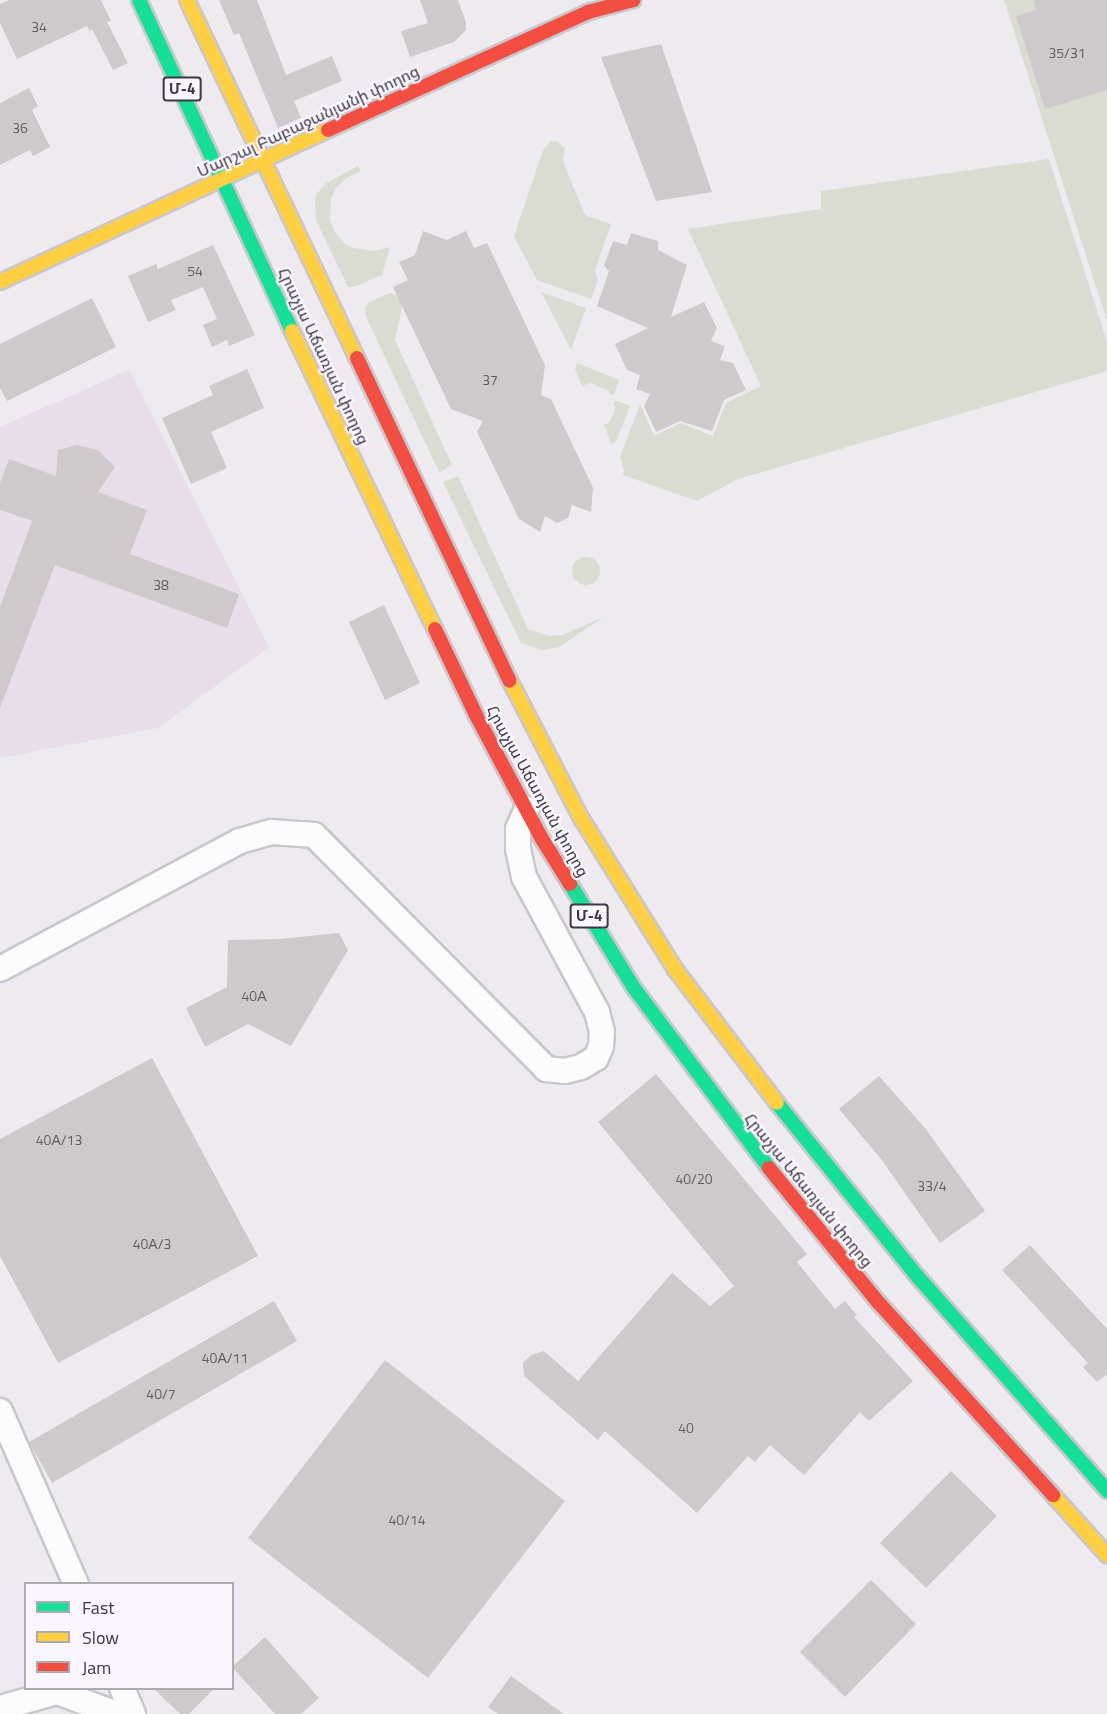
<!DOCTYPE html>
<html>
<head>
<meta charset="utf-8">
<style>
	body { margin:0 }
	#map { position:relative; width:1107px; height:1714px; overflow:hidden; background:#edeaf0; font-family:"Titillium Web","Noto Sans Armenian",sans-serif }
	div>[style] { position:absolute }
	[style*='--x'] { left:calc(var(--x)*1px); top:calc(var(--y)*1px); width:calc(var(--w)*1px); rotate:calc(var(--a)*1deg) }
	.education>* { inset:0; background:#e8deea }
	.green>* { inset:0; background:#dbdcd1 }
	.round { border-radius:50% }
	.building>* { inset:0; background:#cecacc }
	.roads { filter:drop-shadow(2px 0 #c9c7cc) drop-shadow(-2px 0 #c9c7cc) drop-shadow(0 2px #c9c7cc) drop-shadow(0 -2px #c9c7cc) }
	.street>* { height:24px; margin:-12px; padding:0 12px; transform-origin:12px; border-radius:12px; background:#fcfcfd }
	.fast>* { height:14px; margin:-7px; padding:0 7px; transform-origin:7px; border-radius:7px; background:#16e098 }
	.slow>* { height:14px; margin:-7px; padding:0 7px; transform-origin:7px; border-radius:7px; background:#ffcf43 }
	.jam>* { height:14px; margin:-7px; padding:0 7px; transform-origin:7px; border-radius:7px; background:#f24e42 }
	span { translate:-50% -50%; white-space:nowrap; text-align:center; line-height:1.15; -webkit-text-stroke:4.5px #faf5ff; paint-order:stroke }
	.number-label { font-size:14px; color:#605d62 }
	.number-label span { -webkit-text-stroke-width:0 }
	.shield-label span { padding:2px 4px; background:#faf5ff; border:2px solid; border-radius:4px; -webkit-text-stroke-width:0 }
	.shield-label { font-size:15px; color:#3c393e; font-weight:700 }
	.street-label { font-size:16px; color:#3c393e }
	.legend { position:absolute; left:24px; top:1582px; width:210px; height:108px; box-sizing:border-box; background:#faf5ff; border:2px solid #aeaab2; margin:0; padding:8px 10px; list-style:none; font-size:18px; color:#3c393e }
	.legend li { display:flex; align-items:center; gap:12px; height:30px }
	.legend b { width:30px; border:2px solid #aeaab2 }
</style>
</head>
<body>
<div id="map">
	<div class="education">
		<div style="clip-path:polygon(129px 370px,269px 647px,158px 728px,0 758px,0 427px)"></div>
	</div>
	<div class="green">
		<div style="clip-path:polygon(1004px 0,1107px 0,1107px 321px,1062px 181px)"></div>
		<div style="clip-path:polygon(557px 141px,565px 148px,563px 161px,585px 215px,611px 224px,595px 270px,598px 280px,591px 299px,537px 280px,514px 236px,543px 150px,550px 142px)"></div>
		<div style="clip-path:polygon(1049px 159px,1107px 342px,1107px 371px,738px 479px,697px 501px,623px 475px,624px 470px,620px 457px,640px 404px,654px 436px,681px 423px,713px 436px,726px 403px,761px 386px,688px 229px,821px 209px,821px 191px)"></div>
		<div style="clip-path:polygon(358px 166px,361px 171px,345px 179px,336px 188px,331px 199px,330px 220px,334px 231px,346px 245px,354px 248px,375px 251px,390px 247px,382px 275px,354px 287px,348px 287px,316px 220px,315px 203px,316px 195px,325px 184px)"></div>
		<div style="clip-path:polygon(541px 292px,586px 308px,571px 350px)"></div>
		<div style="clip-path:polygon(390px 293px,399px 296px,403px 303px,395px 340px,452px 465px,439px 472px,367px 319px,365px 309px,369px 302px)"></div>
		<div style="clip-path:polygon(577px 363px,619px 380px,614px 394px,610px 395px,608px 390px,590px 383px,582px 386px,575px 369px)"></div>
		<div style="clip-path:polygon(615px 400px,630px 406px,616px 442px,611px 444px,604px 425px,610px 422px,616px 407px,614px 405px)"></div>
		<div style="clip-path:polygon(458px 476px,528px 629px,549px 636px,562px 635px,604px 617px,559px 647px,542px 650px,521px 643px,443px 482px)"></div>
		<div class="round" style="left:572px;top:557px;width:28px;height:28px"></div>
	</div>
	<div class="building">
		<div style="clip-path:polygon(9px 0,101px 0,111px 21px,107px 22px,128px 63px,113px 70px,92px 29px,90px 31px,87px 26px,17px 59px,0 23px,0 4px)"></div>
		<div style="clip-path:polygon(219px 0,257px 0,286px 75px,332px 56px,342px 81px,294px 101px,301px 118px,278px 128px,239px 33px,234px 35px)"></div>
		<div style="clip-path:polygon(420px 0,458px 0,466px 22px,466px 30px,454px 42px,410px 57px,401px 31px,428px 23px)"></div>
		<div style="clip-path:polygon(1034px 0,1107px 0,1107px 90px,1045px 109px,1016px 16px,1036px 10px)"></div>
		<div style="clip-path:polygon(661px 44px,712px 192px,656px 201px,601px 57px)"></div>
		<div style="clip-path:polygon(29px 88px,38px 106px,32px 110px,50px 147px,33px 156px,30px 150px,0 165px,0 103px)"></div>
		<div style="clip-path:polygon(423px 231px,447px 240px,466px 231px,474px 248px,487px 243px,545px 365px,541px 395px,551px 399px,593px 488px,591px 512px,572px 505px,568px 518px,557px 523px,545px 516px,540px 532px,519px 519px,477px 432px,483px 421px,451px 409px,393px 287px,408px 280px,399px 262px,415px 255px)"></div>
		<div style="clip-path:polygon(631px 233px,658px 241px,658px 250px,687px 265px,671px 317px,704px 302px,717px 328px,711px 341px,725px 346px,720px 360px,733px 363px,746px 390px,724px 400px,712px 431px,680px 421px,656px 432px,644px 406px,650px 394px,636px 389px,640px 375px,627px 370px,615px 344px,648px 328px,597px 306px,609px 271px,604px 266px,613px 241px,627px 245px)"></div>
		<div style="clip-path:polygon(213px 245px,255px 335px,229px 346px,227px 340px,212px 347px,203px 325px,217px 319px,203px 287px,171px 300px,176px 310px,148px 322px,128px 276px,156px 264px,158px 269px)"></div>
		<div style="clip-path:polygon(92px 298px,116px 347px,7px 401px,0 388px,0 344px)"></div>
		<div style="clip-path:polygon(247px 369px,264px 408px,211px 432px,227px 468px,191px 484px,162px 418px,213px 395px,209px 386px)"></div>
		<div style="clip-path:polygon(77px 445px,98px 450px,115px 467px,98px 492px,147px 510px,130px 554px,239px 594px,227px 628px,55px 565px,0 708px,0 607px,32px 521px,0 510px,0 483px,9px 459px,56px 476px,58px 450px)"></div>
		<div style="clip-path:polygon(384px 605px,420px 683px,385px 700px,349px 622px)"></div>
		<div style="clip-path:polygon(339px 933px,348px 950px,291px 1046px,248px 1024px,205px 1047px,186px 1008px,227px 987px,228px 940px,280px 939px)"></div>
		<div style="clip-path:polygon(152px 1058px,258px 1256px,58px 1363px,0 1256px,0 1139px)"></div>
		<div style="clip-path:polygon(656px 1074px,807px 1254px,797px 1262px,835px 1309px,845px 1301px,857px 1315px,854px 1317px,913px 1381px,869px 1421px,860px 1412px,804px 1475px,770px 1445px,755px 1462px,748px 1456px,697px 1513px,605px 1431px,598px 1440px,524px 1376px,523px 1363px,531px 1355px,544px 1351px,578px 1381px,672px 1273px,710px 1306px,734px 1286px,598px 1122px)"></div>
		<div style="clip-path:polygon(879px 1076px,925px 1128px,985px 1211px,940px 1243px,881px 1159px,839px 1109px)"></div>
		<div style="clip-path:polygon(1030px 1245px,1107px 1329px,1107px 1374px,1097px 1382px,1083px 1367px,1088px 1363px,1002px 1270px)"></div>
		<div style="clip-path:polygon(274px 1301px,297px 1341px,52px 1483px,29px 1442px)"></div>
		<div style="clip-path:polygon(385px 1360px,565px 1501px,428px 1678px,248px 1538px)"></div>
		<div style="clip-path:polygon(951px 1471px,997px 1516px,926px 1588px,880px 1543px)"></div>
		<div style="clip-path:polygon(871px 1580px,916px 1624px,845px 1697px,800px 1652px)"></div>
		<div style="clip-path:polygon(265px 1637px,319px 1698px,301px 1714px,275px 1714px,232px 1667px)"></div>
		<div style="clip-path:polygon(511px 1676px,564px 1714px,498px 1714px,488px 1707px)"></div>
		<div style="clip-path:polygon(154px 1689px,214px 1689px,189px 1714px,180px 1714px)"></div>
	</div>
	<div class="roads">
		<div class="street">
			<div style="--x:0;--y:969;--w:272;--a:-28.1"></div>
			<div style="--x:240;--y:841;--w:33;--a:-16"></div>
			<div style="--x:272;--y:832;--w:42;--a:4.1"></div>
			<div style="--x:314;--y:835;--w:330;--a:45.2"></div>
			<div style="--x:546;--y:1069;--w:19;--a:6"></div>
			<div style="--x:565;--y:1071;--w:16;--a:-14"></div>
			<div style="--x:581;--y:1067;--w:17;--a:-31"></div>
			<div style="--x:596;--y:1058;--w:13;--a:-67"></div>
			<div style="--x:601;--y:1046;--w:14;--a:-86"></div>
			<div style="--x:602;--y:1032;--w:21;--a:-104"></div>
			<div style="--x:597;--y:1012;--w:153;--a:-118.4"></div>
			<div style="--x:524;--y:877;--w:29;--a:-102"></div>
			<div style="--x:518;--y:849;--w:20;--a:-90"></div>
			<div style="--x:518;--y:829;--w:22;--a:-66"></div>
			<div style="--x:0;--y:1411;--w:189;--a:66.3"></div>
			<div style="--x:122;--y:1688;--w:28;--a:67"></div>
			<div style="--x:0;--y:1708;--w:59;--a:-15.7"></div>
			<div style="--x:57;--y:1692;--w:64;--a:20.1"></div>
		</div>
		<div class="fast">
			<div style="--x:139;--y:0;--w:365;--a:65.2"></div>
			<div style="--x:570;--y:884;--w:122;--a:58.4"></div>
			<div style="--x:634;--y:988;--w:225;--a:53.1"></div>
			<div style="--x:777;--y:1103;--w:224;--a:51"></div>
			<div style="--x:918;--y:1277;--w:286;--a:48.5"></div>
		</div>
		<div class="slow">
			<div style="--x:187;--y:0;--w:396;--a:64.6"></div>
			<div style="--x:0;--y:282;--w:362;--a:-24.9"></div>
			<div style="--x:292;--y:331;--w:331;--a:64.4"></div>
			<div style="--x:510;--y:681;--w:154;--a:62.6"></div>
			<div style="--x:581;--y:818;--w:178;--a:58.1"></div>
			<div style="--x:675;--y:969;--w:168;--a:52.7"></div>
			<div style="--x:1053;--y:1495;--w:81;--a:48"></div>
		</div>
		<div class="jam">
			<div style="--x:328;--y:130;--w:286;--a:-24.4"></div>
			<div style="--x:588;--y:12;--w:47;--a:-14.9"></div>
			<div style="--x:357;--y:358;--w:357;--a:64.7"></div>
			<div style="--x:435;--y:629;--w:95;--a:64.5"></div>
			<div style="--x:476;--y:715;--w:140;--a:62"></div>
			<div style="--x:542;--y:839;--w:53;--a:58.1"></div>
			<div style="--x:769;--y:1168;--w:173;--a:50.9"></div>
			<div style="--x:878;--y:1302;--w:261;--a:47.8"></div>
		</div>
	</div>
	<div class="number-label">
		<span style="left:39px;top:27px">34</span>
		<span style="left:1067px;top:53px">35/31</span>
		<span style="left:20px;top:128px">36</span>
		<span style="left:195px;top:271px">54</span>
		<span style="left:490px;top:380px">37</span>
		<span style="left:161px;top:585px">38</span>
		<span style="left:254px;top:996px">40А</span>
		<span style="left:59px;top:1140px">40А/13</span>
		<span style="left:694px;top:1179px">40/20</span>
		<span style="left:932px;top:1186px">33/4</span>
		<span style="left:152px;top:1244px">40А/3</span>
		<span style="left:225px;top:1358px">40А/11</span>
		<span style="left:161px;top:1394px">40/7</span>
		<span style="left:686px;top:1428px">40</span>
		<span style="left:407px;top:1520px">40/14</span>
	</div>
	<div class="shield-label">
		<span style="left:182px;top:89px">Մ-4</span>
		<span style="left:589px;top:916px">Մ-4</span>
	</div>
	<div class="street-label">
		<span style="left:308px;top:121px;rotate:-25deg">Մարշալ Բաբաջանյանի փողոց</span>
		<span style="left:324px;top:356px;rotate:65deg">Հրաչյա Աճառյան փողոց</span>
		<span style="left:538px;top:791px;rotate:61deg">Հրաչյա Աճառյան փողոց</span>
		<span style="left:809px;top:1190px;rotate:51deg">Հրաչյա Աճառյան փողոց</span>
	</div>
	<ul class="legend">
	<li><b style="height:8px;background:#16e098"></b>Fast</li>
	<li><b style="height:8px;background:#ffcf43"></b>Slow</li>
	<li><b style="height:8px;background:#f24e42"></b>Jam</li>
	</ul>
</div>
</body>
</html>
